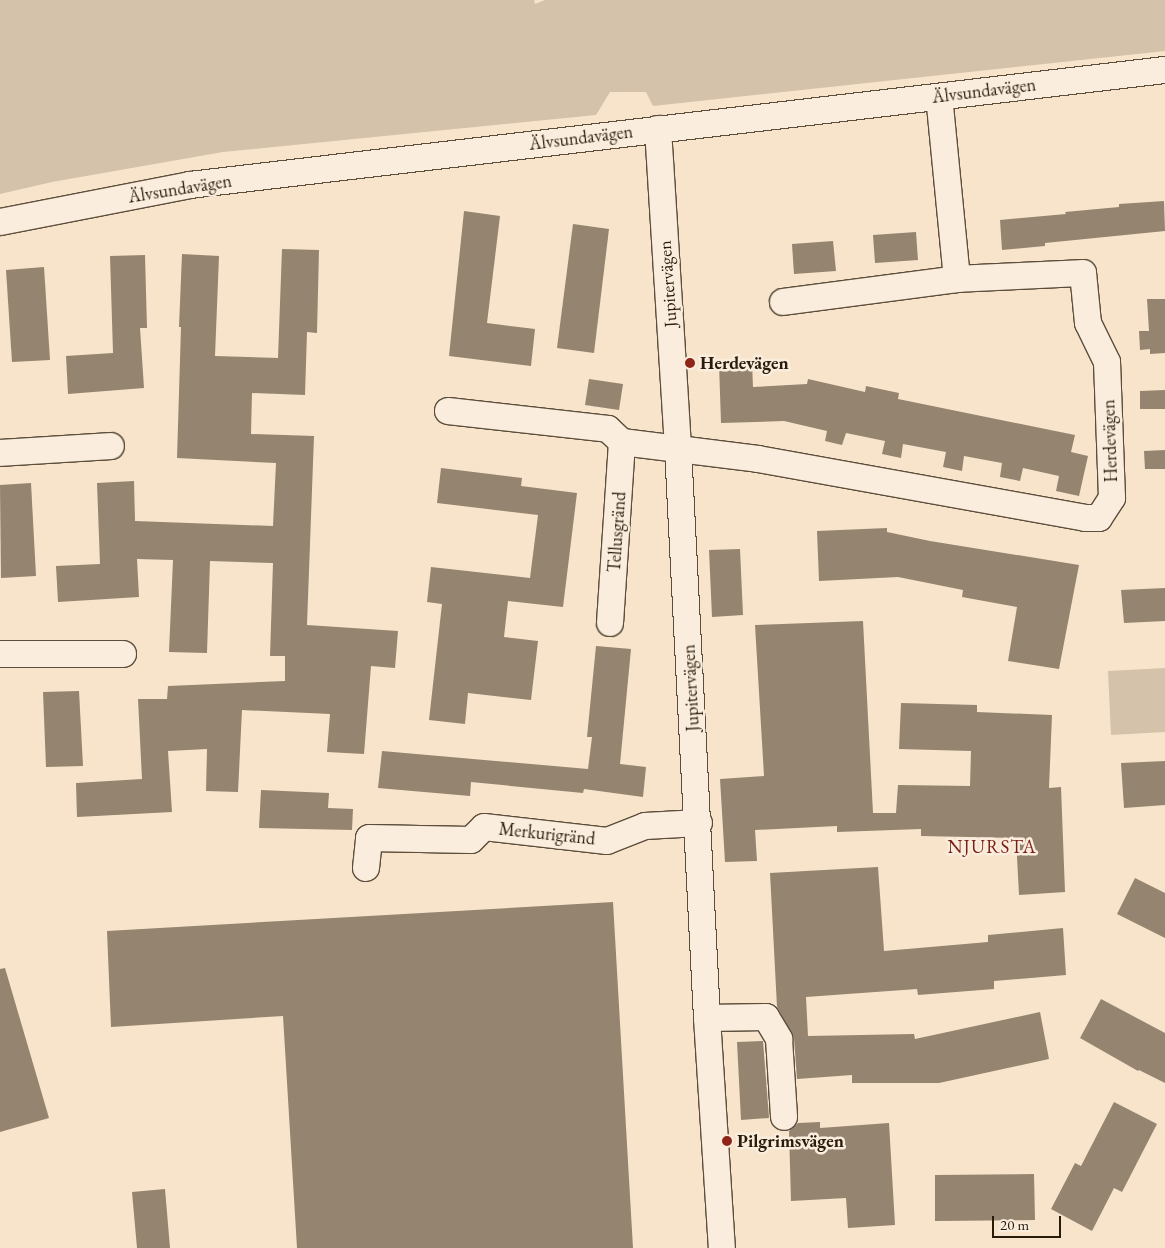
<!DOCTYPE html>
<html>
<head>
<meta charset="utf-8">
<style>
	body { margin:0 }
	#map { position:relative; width:1165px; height:1248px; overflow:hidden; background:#f7e4cb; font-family:"EB Garamond",serif }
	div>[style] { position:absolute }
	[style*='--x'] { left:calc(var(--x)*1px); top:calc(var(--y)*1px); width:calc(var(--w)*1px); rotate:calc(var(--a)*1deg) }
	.green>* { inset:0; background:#d4c2aa }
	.building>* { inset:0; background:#95846f }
	.roads { filter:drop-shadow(1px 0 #5d4e3b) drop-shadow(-1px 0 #5d4e3b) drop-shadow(0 1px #5d4e3b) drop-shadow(0 -1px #5d4e3b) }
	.minor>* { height:26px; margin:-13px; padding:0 13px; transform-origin:13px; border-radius:13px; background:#faeddd }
	.dots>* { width:14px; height:14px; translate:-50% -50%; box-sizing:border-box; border:2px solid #faeddd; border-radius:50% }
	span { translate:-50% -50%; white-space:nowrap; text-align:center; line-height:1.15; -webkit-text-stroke:5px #faeddd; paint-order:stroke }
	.street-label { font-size:18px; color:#2a1c0b }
	.poi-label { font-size:18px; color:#2a1c0b; font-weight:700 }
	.left { translate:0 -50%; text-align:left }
	.neighbourhood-label { font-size:19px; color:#7a1f14; letter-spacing:1px }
	.scale { position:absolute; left:992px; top:1216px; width:69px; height:22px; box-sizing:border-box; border:2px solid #2a1c0b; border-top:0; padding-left:6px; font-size:15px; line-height:18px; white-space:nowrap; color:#2a1c0b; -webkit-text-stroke:4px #faeddd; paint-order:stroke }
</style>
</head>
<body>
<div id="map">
	<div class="green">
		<div style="clip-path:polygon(0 0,534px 0,535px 4px,545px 0,1165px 0,1165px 51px,653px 106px,646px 92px,610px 92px,596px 115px,223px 152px,52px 182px,0 194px)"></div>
		<div style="clip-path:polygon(1165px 668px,1165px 732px,1111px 735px,1108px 671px)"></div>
	</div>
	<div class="building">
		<div style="clip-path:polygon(1164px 201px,1165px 231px,1045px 243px,1045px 246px,1002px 250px,1000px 220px,1066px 214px,1065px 212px,1119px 207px,1119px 204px)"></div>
		<div style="clip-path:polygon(464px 211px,500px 216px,487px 323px,535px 329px,531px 366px,449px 356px)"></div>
		<div style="clip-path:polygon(573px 224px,609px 229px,594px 353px,557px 348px)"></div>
		<div style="clip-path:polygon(916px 232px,918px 260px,875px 263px,873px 235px)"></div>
		<div style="clip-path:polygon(833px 241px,836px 271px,794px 274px,792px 244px)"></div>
		<div style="clip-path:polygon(282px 249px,319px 250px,317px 333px,307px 332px,305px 395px,252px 393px,251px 434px,314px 436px,307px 625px,398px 631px,395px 668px,371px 666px,364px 754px,327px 752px,330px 714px,242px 710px,238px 792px,206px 791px,207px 749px,168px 751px,172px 812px,77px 817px,76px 783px,142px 779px,138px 699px,167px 699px,168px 686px,285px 681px,285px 656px,270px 656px,273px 563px,210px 561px,207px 653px,169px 652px,173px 560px,137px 559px,139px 597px,58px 602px,56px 566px,100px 564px,97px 483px,134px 481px,135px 521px,273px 526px,276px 463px,177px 458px,181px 327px,179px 327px,182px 254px,219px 256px,215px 356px,278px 358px)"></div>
		<div style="clip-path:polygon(145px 255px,147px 328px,140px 328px,144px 388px,68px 394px,66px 356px,113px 353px,110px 256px)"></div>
		<div style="clip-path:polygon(44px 267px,50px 360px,12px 362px,6px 270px)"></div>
		<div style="clip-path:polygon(1147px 299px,1165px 299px,1165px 353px,1150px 354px,1150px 349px,1140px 350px,1139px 331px,1149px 331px)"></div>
		<div style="clip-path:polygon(752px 363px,753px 387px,807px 384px,808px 379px,865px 392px,866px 386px,899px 393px,898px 399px,1075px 435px,1071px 452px,1088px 456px,1079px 496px,1056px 491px,1059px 476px,1023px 468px,1020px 481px,1000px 477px,1002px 463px,964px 456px,962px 471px,943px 467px,946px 452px,903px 444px,901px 458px,882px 454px,885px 441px,846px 433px,842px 445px,825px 441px,827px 431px,784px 421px,721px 423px,719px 364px)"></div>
		<div style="clip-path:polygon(589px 379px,623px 384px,619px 410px,585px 405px)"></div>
		<div style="clip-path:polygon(1165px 390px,1165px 409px,1140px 409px,1140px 391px)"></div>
		<div style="clip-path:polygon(1165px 450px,1165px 469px,1145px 469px,1144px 451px)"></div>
		<div style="clip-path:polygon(441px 468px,522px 478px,521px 486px,577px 493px,563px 607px,508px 601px,504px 637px,538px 641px,531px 700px,468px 693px,465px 724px,429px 720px,442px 604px,427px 602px,431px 567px,530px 578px,538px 515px,437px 503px)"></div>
		<div style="clip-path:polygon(31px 483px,36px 576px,1px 578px,0 485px)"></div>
		<div style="clip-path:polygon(887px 528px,887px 532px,930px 541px,1079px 565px,1059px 669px,1008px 661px,1017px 607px,962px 597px,963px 590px,898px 577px,819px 581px,817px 531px)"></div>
		<div style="clip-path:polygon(740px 549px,743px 615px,712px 617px,709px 550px)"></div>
		<div style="clip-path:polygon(1165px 588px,1165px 621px,1124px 623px,1121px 590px)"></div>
		<div style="clip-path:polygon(863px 621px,873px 813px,896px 813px,898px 785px,970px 786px,971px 751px,899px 749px,901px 703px,977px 705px,977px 712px,1052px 715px,1049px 788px,1061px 787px,1065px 892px,1019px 895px,1016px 838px,921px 836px,921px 829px,837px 832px,837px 826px,755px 830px,757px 861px,725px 862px,720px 779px,764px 776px,755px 625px)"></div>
		<div style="clip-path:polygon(596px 646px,631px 649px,620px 764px,646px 767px,643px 797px,584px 789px,583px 793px,471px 782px,470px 796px,378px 788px,382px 751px,588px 769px,592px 737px,587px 737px)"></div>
		<div style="clip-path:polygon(79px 691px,83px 766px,46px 767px,43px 692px)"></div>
		<div style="clip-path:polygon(1165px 761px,1165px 805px,1124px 808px,1121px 763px)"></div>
		<div style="clip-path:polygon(261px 790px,329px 793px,328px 808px,353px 809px,352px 830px,259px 828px)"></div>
		<div style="clip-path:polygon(878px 867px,884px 951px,988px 942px,988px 935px,1063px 928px,1066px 975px,994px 981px,994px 989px,918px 995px,917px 989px,806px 997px,808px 1036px,914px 1034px,915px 1039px,1040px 1012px,1049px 1059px,939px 1083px,852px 1083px,852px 1075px,797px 1079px,794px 1038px,777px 1007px,770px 873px)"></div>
		<div style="clip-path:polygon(1135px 878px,1165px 893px,1165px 938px,1117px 914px)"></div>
		<div style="clip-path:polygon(613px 902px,633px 1248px,297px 1248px,283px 1016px,111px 1027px,107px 931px)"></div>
		<div style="clip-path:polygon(5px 968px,49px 1118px,0 1132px,0 969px)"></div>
		<div style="clip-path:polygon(1101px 999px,1165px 1033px,1165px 1083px,1139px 1070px,1138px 1071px,1080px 1038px)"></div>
		<div style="clip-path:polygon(763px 1041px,769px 1118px,741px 1120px,737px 1042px)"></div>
		<div style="clip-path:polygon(1114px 1102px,1157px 1124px,1122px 1192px,1114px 1188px,1092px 1231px,1051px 1209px,1075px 1163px,1081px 1166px)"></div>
		<div style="clip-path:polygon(820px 1122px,820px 1128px,889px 1123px,895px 1225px,848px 1228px,846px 1198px,791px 1201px,789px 1131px,798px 1123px)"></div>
		<div style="clip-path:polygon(1034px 1174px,1035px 1220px,935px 1221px,935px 1175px)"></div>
		<div style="clip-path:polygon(165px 1189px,170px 1248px,137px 1248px,132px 1192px)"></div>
	</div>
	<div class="roads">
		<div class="minor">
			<div style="--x:658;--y:129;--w:320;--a:86.4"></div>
			<div style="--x:678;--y:448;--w:571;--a:87.09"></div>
			<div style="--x:707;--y:1018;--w:230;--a:86.3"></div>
			<div style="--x:0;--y:222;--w:194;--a:-11"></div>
			<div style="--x:190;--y:185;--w:982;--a:-6.73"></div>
			<div style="--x:783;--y:302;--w:176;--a:-7.5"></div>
			<div style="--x:957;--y:279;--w:183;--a:-95.6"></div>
			<div style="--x:448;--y:411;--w:161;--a:6.4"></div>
			<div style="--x:608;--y:429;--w:19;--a:43"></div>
			<div style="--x:622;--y:442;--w:137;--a:7.1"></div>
			<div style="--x:758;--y:459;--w:332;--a:10.2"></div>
			<div style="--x:1085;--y:518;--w:14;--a:0"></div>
			<div style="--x:1099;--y:518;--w:24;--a:-57"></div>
			<div style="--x:1112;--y:498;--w:136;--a:-92.1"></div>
			<div style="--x:1107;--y:362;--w:43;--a:-116"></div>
			<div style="--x:1088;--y:323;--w:50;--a:-95.7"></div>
			<div style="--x:1083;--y:273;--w:126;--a:177.3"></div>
			<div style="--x:0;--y:453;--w:111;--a:-3.6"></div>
			<div style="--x:610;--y:623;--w:181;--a:-86.2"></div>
			<div style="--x:0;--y:654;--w:123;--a:0"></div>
			<div style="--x:366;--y:868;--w:30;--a:-84"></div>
			<div style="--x:369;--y:838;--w:102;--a:1.1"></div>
			<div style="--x:471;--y:840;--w:18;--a:-45"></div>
			<div style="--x:484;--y:827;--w:124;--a:6.5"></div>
			<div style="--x:607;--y:841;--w:41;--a:-21.5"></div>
			<div style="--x:645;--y:826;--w:54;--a:-3.2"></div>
			<div style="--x:707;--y:1018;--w:59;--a:-1"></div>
			<div style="--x:766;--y:1017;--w:26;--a:59"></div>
			<div style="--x:779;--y:1039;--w:78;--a:86.3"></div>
		</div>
	</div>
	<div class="dots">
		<div style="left:690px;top:363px;background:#8f2418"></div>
		<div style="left:727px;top:1141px;background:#8f2418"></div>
	</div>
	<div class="street-label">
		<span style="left:984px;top:91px;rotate:-7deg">Älvsundavägen</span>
		<span style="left:581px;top:138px;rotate:-7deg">Älvsundavägen</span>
		<span style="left:180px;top:189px;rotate:-9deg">Älvsundavägen</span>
		<span style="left:668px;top:284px;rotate:-94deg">Jupitervägen</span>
		<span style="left:1110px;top:441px;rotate:-92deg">Herdevägen</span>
		<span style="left:617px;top:532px;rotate:-86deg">Tellusgränd</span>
		<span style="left:691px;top:688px;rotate:-93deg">Jupitervägen</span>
		<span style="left:547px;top:834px;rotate:6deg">Merkurigränd</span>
	</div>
	<div class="poi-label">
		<span class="left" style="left:700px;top:363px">Herdevägen</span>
		<span class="left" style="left:737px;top:1141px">Pilgrimsvägen</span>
	</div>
	<div class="neighbourhood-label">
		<span style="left:992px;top:847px">NJURSTA</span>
	</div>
	<div class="scale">20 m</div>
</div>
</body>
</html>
